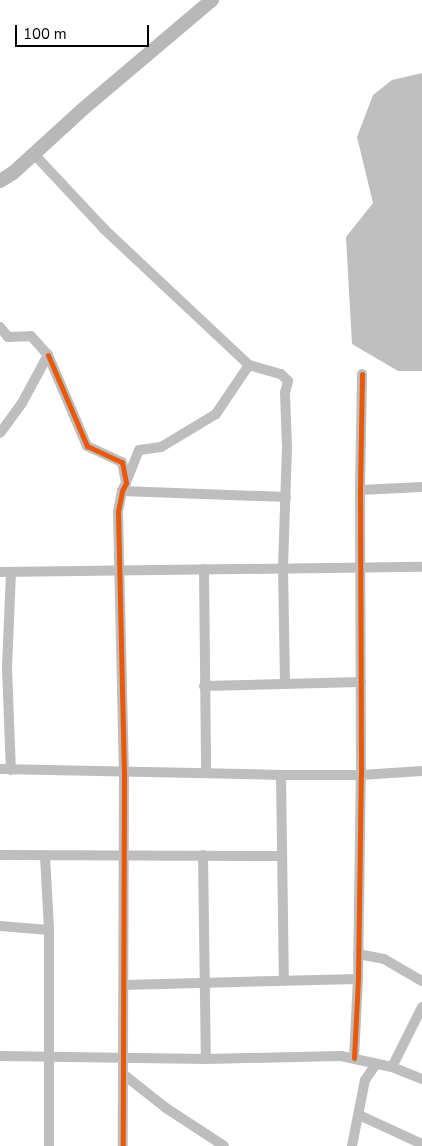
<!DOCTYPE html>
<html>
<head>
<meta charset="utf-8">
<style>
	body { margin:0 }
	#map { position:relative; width:422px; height:1146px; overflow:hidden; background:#fff; font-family:"Nunito Sans",sans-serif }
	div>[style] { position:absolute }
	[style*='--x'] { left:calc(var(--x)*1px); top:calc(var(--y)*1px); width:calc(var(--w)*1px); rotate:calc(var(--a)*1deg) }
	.water>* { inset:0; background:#bfbfbf }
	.street>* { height:10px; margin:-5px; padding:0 5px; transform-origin:5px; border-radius:5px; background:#bebebe }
	.secondary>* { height:14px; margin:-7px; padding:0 7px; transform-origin:7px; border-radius:7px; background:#b8b8b8 }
	.cycleway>* { height:5px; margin:-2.5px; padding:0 2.5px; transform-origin:2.5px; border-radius:2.5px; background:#e8590c }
	span { translate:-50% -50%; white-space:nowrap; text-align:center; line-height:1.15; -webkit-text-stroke:5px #fff; paint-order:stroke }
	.scale { position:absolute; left:15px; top:25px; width:134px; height:22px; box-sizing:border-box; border:2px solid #000; border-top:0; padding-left:6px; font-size:15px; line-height:18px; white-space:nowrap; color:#000; -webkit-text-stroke:4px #fff; paint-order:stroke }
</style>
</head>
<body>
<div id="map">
	<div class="water">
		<div style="clip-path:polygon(422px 73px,422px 371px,398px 371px,352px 344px,346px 237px,373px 203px,357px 137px,373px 95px,392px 80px)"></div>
	</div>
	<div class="street">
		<div style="--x:33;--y:153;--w:104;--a:46.9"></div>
		<div style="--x:104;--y:229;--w:199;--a:43.2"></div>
		<div style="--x:249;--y:365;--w:59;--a:124"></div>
		<div style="--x:216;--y:414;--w:64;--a:149"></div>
		<div style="--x:161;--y:447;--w:22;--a:172"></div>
		<div style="--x:139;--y:450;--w:32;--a:112"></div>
		<div style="--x:0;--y:327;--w:13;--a:51"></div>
		<div style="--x:8;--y:337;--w:23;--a:-2"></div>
		<div style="--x:31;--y:336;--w:25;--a:48"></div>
		<div style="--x:48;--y:355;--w:55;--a:118.4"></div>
		<div style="--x:22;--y:403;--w:37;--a:126"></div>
		<div style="--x:48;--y:355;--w:99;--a:66.8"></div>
		<div style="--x:87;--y:446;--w:38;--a:25"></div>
		<div style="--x:122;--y:462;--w:21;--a:79"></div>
		<div style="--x:126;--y:483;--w:9;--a:117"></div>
		<div style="--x:122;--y:491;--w:21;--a:101"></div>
		<div style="--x:118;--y:512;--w:260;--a:88.7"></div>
		<div style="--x:124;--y:772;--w:374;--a:90.2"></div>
		<div style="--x:249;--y:365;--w:33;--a:16"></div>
		<div style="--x:281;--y:374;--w:10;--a:45"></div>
		<div style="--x:288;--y:381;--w:12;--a:104"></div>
		<div style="--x:285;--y:393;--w:54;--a:87.9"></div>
		<div style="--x:287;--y:447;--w:121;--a:91.9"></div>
		<div style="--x:283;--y:568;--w:116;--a:89"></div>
		<div style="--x:360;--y:490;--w:62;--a:-2.8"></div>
		<div style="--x:122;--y:491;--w:164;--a:2.1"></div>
		<div style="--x:204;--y:569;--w:204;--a:89.4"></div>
		<div style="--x:0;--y:572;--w:422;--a:-0.7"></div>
		<div style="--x:11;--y:572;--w:96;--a:92.4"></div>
		<div style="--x:7;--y:668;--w:102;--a:87.8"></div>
		<div style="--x:204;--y:686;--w:157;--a:-1.5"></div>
		<div style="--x:0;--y:769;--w:281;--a:1.2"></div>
		<div style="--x:281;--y:775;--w:80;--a:0"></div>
		<div style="--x:361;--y:775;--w:61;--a:-3.8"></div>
		<div style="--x:281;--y:775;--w:206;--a:89.2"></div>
		<div style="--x:0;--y:855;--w:282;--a:0.2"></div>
		<div style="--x:203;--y:855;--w:204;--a:89.2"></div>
		<div style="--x:45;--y:856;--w:74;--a:86.9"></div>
		<div style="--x:49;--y:930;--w:216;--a:90"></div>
		<div style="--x:0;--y:926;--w:49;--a:4.7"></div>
		<div style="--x:358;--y:954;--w:26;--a:11"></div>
		<div style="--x:384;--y:959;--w:44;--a:30.1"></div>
		<div style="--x:125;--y:985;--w:233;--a:-1.5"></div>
		<div style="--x:0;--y:1056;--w:206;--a:0.8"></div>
		<div style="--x:206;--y:1059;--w:135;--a:-1.3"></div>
		<div style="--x:341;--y:1056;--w:52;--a:12.2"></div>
		<div style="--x:392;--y:1067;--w:32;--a:22"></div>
		<div style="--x:354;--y:1058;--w:79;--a:-87.1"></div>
		<div style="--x:358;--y:979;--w:204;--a:-89.2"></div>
		<div style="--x:361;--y:775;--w:285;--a:-90.2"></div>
		<div style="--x:360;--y:490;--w:116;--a:-89"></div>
		<div style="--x:392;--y:1067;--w:67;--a:-63.4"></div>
		<div style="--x:123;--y:1074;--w:55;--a:38.3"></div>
		<div style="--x:166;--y:1108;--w:69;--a:33.2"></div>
		<div style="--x:359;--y:1115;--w:69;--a:24.7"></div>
		<div style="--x:352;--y:1146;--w:67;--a:-78.9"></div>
		<div style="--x:365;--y:1080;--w:19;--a:-55"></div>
	</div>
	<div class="secondary">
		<div style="--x:0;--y:181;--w:15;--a:-32"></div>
		<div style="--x:13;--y:173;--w:95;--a:-42.4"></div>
		<div style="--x:83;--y:109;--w:169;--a:-40.2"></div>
	</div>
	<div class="cycleway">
		<div style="--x:48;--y:355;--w:99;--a:66.8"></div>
		<div style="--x:87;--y:446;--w:38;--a:25"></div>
		<div style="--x:122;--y:462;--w:21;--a:79"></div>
		<div style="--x:126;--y:483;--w:9;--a:117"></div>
		<div style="--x:122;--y:491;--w:21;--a:101"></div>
		<div style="--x:118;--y:512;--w:260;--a:88.7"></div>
		<div style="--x:124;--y:772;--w:374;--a:90.2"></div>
		<div style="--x:354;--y:1058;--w:79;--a:-87.1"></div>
		<div style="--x:358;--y:979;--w:204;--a:-89.2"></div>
		<div style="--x:361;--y:775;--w:285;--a:-90.2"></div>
		<div style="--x:360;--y:490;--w:116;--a:-89"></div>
	</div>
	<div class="scale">100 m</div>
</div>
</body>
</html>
